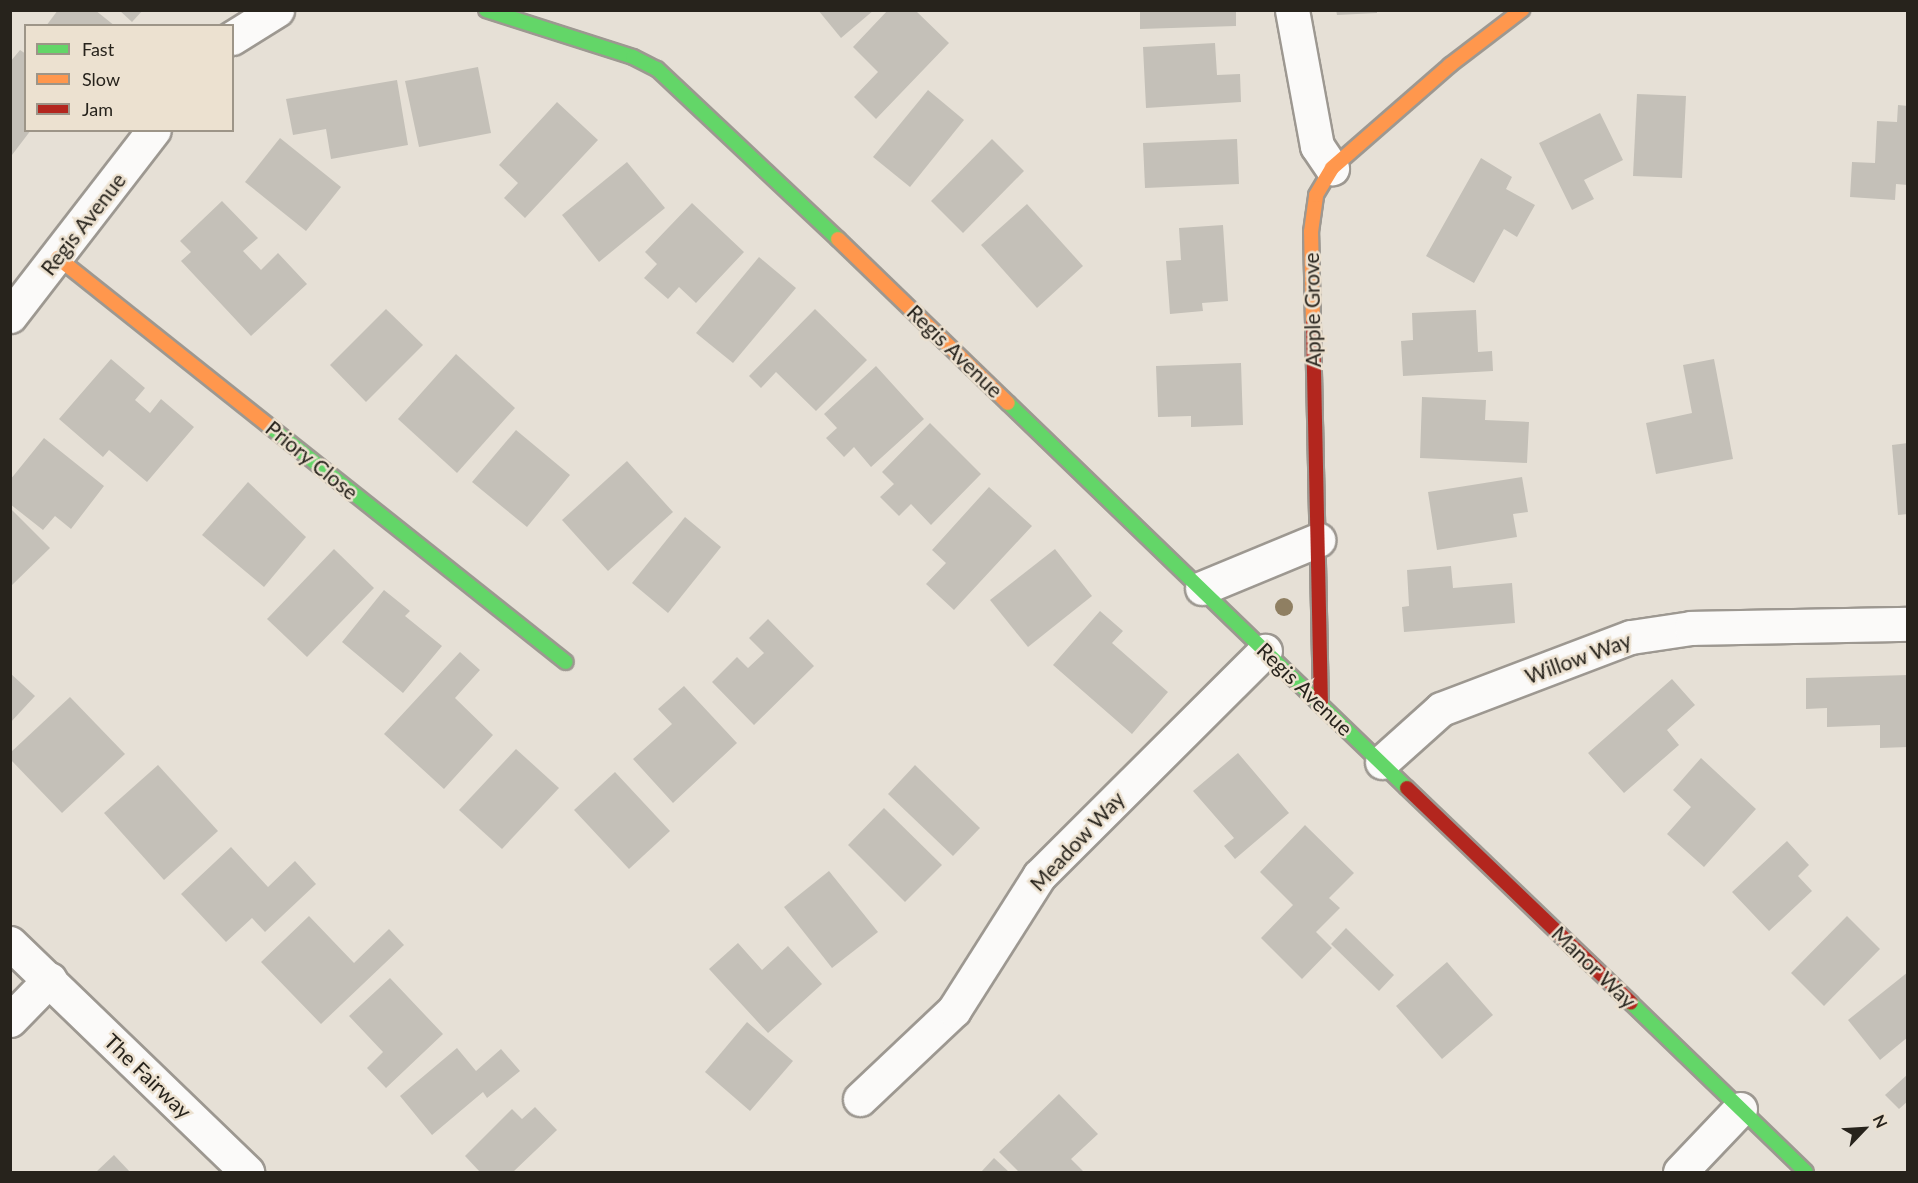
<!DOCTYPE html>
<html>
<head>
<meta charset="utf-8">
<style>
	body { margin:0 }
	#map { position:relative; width:1918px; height:1183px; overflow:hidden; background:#e6e0d6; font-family:Lato,sans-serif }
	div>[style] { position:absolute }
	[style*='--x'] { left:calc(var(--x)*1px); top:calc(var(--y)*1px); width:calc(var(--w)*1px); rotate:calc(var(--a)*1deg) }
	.building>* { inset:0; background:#c4c0b8 }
	.roads { filter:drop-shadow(2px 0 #9d9891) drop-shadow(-2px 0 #9d9891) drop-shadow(0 2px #9d9891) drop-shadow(0 -2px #9d9891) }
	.street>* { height:33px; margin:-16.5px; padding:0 16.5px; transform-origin:16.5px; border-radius:16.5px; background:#fbfaf9 }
	.fast>* { height:14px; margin:-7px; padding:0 7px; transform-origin:7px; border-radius:7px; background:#63d668 }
	.slow>* { height:14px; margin:-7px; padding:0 7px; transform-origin:7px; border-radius:7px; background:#ff974d }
	.jam>* { height:14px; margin:-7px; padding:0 7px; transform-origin:7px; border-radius:7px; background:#b3261e }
	.trees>* { width:18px; height:18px; margin:-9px; border-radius:50%; background:#8f7f62 }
	span { translate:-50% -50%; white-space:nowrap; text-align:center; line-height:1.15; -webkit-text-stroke:5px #ece1d0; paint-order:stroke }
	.street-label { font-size:21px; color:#27231c }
	.frame { position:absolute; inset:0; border:12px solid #27231c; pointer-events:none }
	.legend { position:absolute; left:24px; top:24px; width:210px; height:108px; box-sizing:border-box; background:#ece1d0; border:2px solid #9d9588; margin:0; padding:8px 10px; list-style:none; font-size:18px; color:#27231c }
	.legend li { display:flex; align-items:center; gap:12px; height:30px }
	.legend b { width:30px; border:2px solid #9d9588 }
	.north { position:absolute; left:1834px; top:1099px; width:60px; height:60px; -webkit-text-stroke:4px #ece1d0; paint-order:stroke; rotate:65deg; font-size:16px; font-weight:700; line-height:24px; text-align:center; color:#27231c }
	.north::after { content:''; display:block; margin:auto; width:21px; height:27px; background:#27231c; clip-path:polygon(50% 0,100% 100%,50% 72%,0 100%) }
</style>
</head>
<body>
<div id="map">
	<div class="building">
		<div style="clip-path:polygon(58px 10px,95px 10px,115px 26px,46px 26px)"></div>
		<div style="clip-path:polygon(119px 10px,143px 10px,132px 22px)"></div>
		<div style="clip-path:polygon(818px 10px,874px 10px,841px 38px)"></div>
		<div style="clip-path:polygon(888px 10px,915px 10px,949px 43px,876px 119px,854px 97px,878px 72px,853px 47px)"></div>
		<div style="clip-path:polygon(1140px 10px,1236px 10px,1236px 26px,1140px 29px)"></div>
		<div style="clip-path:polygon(1336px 10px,1377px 10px,1377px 13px,1337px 15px)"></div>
		<div style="clip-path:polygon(1215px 43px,1217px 75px,1240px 74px,1241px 102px,1146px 108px,1143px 47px)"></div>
		<div style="clip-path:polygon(20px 50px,26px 54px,26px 130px,31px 130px,12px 155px,10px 62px)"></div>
		<div style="clip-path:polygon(478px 67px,491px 133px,419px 147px,405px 81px)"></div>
		<div style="clip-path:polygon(397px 80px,408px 145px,331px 159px,326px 129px,293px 135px,286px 99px)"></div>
		<div style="clip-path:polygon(928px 90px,964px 120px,910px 187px,873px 157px)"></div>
		<div style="clip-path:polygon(1637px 94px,1686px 96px,1682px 178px,1633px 176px)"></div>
		<div style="clip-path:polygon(557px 102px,598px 140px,525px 218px,504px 198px,518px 183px,499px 165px)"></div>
		<div style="clip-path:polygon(1898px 105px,1908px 106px,1908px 185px,1896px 184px,1895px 200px,1850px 197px,1852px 162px,1875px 163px,1877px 121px,1897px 122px)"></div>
		<div style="clip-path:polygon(1600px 113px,1623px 160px,1584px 180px,1594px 199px,1572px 210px,1539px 143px)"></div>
		<div style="clip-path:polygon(280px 138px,341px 187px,306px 231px,245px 182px)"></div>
		<div style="clip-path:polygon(992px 139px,1024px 171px,963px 233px,931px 201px)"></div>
		<div style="clip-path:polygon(1237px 139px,1239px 184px,1145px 188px,1143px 143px)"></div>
		<div style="clip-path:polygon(1481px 158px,1512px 177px,1506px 189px,1535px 205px,1517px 237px,1504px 229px,1474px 283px,1426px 256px)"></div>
		<div style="clip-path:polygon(627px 162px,665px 208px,599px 262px,562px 215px)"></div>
		<div style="clip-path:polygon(222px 201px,258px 238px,243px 251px,261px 270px,278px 253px,307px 284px,251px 336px,181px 261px,191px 252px,180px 241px)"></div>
		<div style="clip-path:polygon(692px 203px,744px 252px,696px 303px,679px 287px,668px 299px,644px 278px,657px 264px,645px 252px)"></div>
		<div style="clip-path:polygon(1027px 204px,1083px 266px,1037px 308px,981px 245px)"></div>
		<div style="clip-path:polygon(1223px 225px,1228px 301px,1202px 303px,1203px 311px,1170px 314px,1166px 261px,1181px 260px,1179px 228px)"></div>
		<div style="clip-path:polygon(759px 257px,796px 288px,733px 363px,696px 333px)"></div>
		<div style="clip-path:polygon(386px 309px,423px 345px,366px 402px,330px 365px)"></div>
		<div style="clip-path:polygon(815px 309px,867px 360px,816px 411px,776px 372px,761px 388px,749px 376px)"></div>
		<div style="clip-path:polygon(1476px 310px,1478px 352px,1492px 351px,1493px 371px,1403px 376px,1401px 341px,1413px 340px,1412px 313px)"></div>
		<div style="clip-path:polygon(456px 354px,515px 408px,457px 473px,398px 419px)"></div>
		<div style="clip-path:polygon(111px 359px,145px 388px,135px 400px,150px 413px,161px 399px,194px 427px,147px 482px,109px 450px,103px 457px,59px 419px)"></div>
		<div style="clip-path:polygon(1714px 359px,1733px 459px,1656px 474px,1646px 423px,1692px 413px,1683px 365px)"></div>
		<div style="clip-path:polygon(1241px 363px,1243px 425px,1191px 427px,1191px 416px,1158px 417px,1156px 366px)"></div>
		<div style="clip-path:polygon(876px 366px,924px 419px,871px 467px,854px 447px,844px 457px,826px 438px,837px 428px,824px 414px)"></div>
		<div style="clip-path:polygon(1422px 397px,1486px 400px,1485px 420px,1529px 422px,1527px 463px,1420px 458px)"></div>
		<div style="clip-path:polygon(930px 423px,981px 474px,931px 525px,911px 504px,899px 516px,880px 497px,894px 484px,882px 472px)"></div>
		<div style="clip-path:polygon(516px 430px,570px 475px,527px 527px,472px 482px)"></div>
		<div style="clip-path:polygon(44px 438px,104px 486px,71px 529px,55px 516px,43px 530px,10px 504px,10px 480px)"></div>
		<div style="clip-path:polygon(1908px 443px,1908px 514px,1898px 515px,1892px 445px)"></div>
		<div style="clip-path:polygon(627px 461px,673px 512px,608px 571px,562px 520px)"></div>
		<div style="clip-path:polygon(1522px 477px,1528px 512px,1513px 514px,1517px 537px,1437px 550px,1428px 492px)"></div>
		<div style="clip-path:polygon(248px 482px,306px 537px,264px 587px,202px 535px)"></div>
		<div style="clip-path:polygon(989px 487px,1032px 526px,954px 610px,926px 584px,946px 563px,932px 550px)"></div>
		<div style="clip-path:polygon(10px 508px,50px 548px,10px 587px)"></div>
		<div style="clip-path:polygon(685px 517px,721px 547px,668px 613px,632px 583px)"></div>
		<div style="clip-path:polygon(334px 549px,374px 588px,307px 657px,267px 619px)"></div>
		<div style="clip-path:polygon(1055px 549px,1092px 596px,1028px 647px,990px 600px)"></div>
		<div style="clip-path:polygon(1451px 566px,1453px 588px,1512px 583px,1515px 623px,1404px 632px,1402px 607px,1409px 606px,1407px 570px)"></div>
		<div style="clip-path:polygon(384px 590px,410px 611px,405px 616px,442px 646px,403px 693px,342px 642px)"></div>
		<div style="clip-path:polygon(1100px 611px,1123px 631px,1112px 643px,1168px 692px,1132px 734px,1053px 665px)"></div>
		<div style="clip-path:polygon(768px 619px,814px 666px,754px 725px,712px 682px,737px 657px,748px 668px,764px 653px,749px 638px)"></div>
		<div style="clip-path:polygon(460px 652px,480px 670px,455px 698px,493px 735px,444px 789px,384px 734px)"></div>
		<div style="clip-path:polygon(10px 673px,35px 696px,10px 723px)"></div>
		<div style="clip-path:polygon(1908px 675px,1908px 747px,1880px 748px,1880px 725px,1827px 727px,1827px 708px,1806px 709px,1806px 678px)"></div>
		<div style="clip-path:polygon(1672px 679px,1695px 705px,1667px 730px,1679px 745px,1624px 793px,1588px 753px)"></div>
		<div style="clip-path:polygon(684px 686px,737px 743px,673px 803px,633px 759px,672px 724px,658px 709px)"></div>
		<div style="clip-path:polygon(70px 697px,125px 754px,62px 813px,10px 759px,10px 753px)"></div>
		<div style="clip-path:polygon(516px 749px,559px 788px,502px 849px,459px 810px)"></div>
		<div style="clip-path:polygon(1238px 753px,1289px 813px,1235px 859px,1224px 846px,1234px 838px,1193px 791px)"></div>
		<div style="clip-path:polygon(1701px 758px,1756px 809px,1704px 867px,1667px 834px,1691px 807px,1673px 790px)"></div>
		<div style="clip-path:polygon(158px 765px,218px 831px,164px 880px,104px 813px)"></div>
		<div style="clip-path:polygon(915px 765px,980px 828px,953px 856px,888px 794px)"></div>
		<div style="clip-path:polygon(615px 772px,670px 831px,629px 869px,574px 810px)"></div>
		<div style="clip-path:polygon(884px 808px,942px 865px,905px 902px,848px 845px)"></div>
		<div style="clip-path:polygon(1305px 825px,1354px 873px,1329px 898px,1340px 908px,1316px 932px,1332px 948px,1302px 979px,1261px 938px,1293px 905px,1260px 872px)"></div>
		<div style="clip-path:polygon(1787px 841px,1809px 865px,1798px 876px,1812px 891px,1769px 931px,1732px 892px)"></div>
		<div style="clip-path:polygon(231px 847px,268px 887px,295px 861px,316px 884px,265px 932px,252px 918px,226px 942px,181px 894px)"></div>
		<div style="clip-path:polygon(829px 871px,878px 932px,832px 968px,784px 907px)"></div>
		<div style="clip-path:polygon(309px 916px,354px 963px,389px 929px,404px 945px,321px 1024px,261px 962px)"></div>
		<div style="clip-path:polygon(1847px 916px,1880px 949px,1824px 1006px,1791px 973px)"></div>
		<div style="clip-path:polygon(1346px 928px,1394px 975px,1379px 991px,1331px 944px)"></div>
		<div style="clip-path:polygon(738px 943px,762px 970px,788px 946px,822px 984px,768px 1033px,709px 969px)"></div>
		<div style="clip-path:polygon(1447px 962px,1493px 1015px,1442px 1059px,1396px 1006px)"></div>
		<div style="clip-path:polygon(1908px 972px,1908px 1037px,1880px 1060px,1848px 1020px)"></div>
		<div style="clip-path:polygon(390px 978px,443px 1034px,386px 1088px,367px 1068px,383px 1052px,349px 1016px)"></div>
		<div style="clip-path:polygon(747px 1022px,793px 1061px,750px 1111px,705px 1072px)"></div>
		<div style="clip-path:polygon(457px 1048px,476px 1071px,501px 1049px,520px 1071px,487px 1098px,483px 1092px,432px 1135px,400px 1096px)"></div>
		<div style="clip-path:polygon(1908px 1074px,1908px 1101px,1899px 1109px,1885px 1095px)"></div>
		<div style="clip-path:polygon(1059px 1094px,1098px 1134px,1071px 1159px,1084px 1172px,1019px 1172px,999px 1152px)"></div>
		<div style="clip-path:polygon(535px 1107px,557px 1130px,513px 1172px,480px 1172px,465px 1156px,512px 1109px,522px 1119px)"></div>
		<div style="clip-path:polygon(114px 1155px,130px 1172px,96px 1172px)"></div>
		<div style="clip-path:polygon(994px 1158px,1009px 1172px,981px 1172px)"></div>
	</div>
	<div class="roads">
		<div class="street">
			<div style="--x:1292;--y:10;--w:138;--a:79.6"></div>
			<div style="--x:1317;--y:146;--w:27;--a:56"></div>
			<div style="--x:232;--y:38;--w:53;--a:-31.9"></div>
			<div style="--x:10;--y:316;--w:235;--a:-52.3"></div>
			<div style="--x:1202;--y:588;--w:126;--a:-22.5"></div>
			<div style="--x:1382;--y:762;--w:79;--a:-41.9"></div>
			<div style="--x:1441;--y:709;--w:203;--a:-20.8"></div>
			<div style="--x:1631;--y:637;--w:61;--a:-8.5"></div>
			<div style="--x:1691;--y:628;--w:217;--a:-1.1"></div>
			<div style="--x:10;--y:943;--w:330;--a:44"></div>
			<div style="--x:10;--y:1020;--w:57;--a:-45.7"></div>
			<div style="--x:860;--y:1099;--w:129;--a:-43.4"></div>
			<div style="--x:954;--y:1010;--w:159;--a:-57.6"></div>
			<div style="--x:1039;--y:876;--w:319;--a:-44.9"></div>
			<div style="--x:1680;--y:1172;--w:87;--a:-46.4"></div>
		</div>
		<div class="fast">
			<div style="--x:486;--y:10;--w:154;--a:17.7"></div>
			<div style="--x:633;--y:57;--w:27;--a:27"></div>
			<div style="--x:657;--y:69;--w:248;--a:43.2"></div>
			<div style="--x:1008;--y:403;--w:554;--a:43.98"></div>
			<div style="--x:269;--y:426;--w:379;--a:38.5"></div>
			<div style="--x:1631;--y:1003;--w:243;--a:44"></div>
		</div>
		<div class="slow">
			<div style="--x:838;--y:239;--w:236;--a:44"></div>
			<div style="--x:58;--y:258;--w:270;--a:38.5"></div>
			<div style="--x:1313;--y:324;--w:92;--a:-91.2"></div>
			<div style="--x:1311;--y:232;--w:37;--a:-82"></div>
			<div style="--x:1316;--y:195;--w:31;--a:-59"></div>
			<div style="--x:1332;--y:168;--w:157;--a:-41.1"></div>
			<div style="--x:1450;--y:65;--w:91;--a:-37.4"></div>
		</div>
		<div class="jam">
			<div style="--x:1313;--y:324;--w:379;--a:88.8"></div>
			<div style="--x:1407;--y:788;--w:310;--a:43.8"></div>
		</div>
	</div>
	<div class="trees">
		<div style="left:1284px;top:607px"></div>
	</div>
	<div class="street-label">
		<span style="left:83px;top:224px;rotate:-52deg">Regis Avenue</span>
		<span style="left:1312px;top:310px;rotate:-91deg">Apple Grove</span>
		<span style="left:955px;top:351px;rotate:44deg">Regis Avenue</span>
		<span style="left:312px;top:460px;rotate:39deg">Priory Close</span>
		<span style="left:1578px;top:658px;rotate:-20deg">Willow Way</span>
		<span style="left:1305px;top:689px;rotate:44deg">Regis Avenue</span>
		<span style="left:1077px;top:841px;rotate:-47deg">Meadow Way</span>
		<span style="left:1594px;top:967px;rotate:44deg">Manor Way</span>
		<span style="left:148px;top:1076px;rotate:44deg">The Fairway</span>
	</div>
	<div class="frame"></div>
	<ul class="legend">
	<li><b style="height:8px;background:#63d668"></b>Fast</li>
	<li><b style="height:8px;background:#ff974d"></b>Slow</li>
	<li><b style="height:8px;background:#b3261e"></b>Jam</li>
	</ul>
	<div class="north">N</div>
</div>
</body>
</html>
